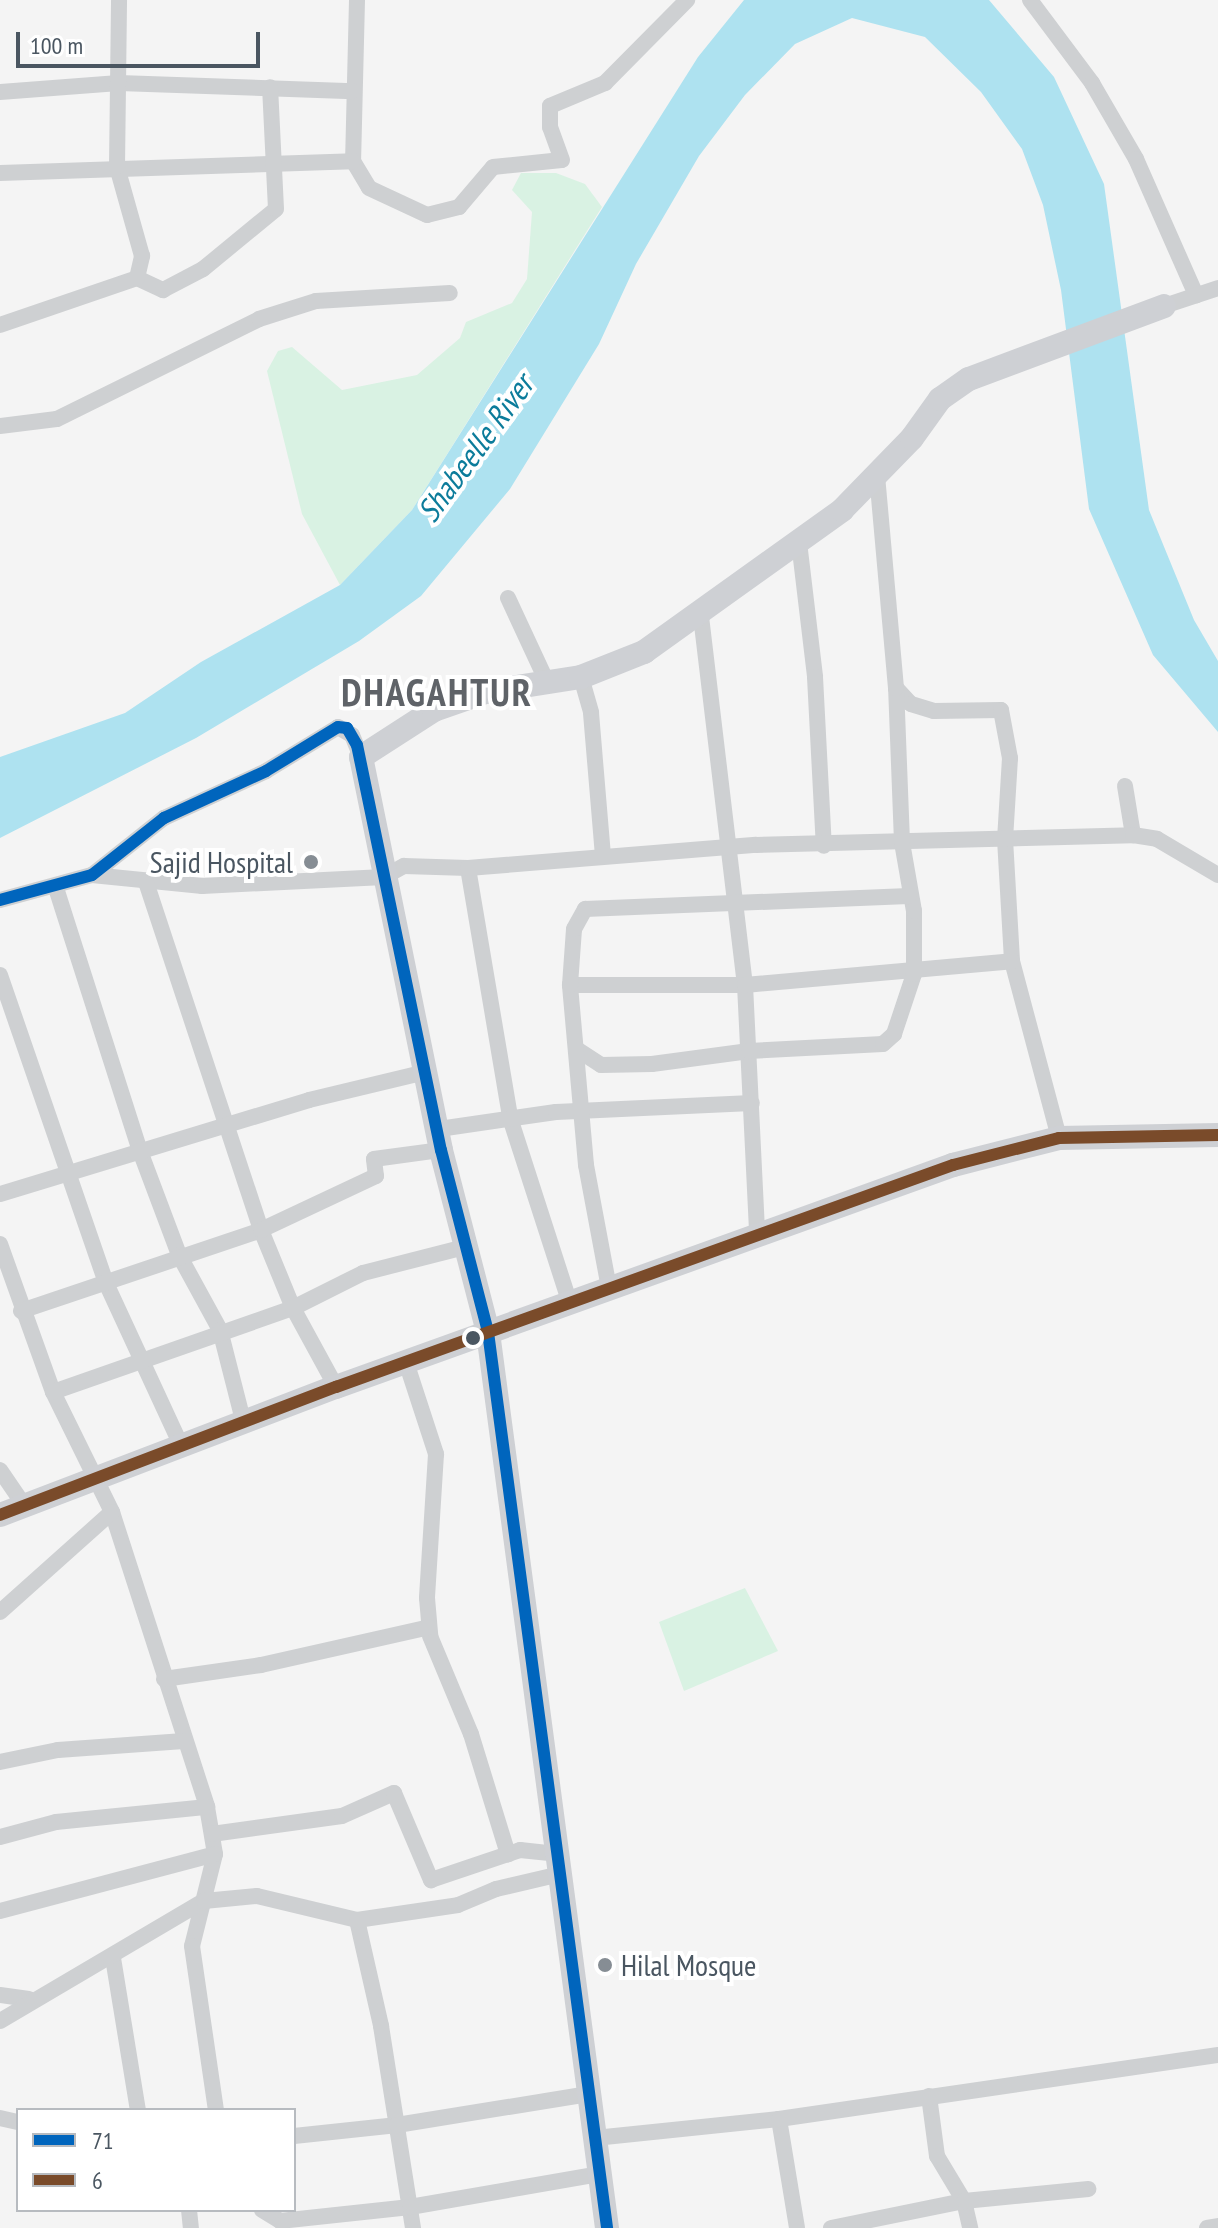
<!DOCTYPE html>
<html>
<head>
<meta charset="utf-8">
<style>
	body { margin:0 }
	#map { position:relative; width:1218px; height:2228px; overflow:hidden; background:#f4f4f4; font-family:"PT Sans Narrow",sans-serif }
	div>[style] { position:absolute }
	[style*='--x'] { left:calc(var(--x)*1px); top:calc(var(--y)*1px); width:calc(var(--w)*1px); rotate:calc(var(--a)*1deg) }
	.green>* { inset:0; background:#d9f2e3 }
	.water>* { inset:0; background:#aee2f0 }
	.street>* { height:16px; margin:-8px; padding:0 8px; transform-origin:8px; border-radius:8px; background:#ced0d2 }
	.secondary>* { height:24px; margin:-12px; padding:0 12px; transform-origin:12px; border-radius:12px; background:#ced0d4 }
	.bus-1>* { height:12px; margin:-6px; padding:0 6px; transform-origin:6px; border-radius:6px; background:#0065bd }
	.bus-2>* { height:12px; margin:-6px; padding:0 6px; transform-origin:6px; border-radius:6px; background:#7a4b2a }
	.dots>* { width:22px; height:22px; translate:-50% -50%; box-sizing:border-box; border:4px solid #fff; border-radius:50% }
	span { translate:-50% -50%; white-space:nowrap; text-align:center; line-height:1.15; -webkit-text-stroke:8px #fff; paint-order:stroke }
	.poi-label { font-size:30px; color:#4a5661 }
	.right { translate:-100% -50%; text-align:right }
	.left { translate:0 -50%; text-align:left }
	.water-label { font-size:32px; color:#0c7c9b; font-style:italic }
	.district-label { font-size:38px; color:#5f6368; font-weight:700; letter-spacing:2px }
	.legend { position:absolute; left:16px; top:2108px; width:280px; height:104px; box-sizing:border-box; background:#fff; border:2px solid #b7bbc0; margin:0; padding:10px 14px; list-style:none; font-size:24px; color:#4a5661 }
	.legend li { display:flex; align-items:center; gap:16px; height:40px }
	.legend b { width:40px; border:2px solid #b7bbc0 }
	.scale { position:absolute; left:16px; top:32px; width:244px; height:36px; box-sizing:border-box; border:4px solid #4a5661; border-top:0; padding-left:10px; font-size:24px; line-height:28px; white-space:nowrap; color:#4a5661; -webkit-text-stroke:6px #fff; paint-order:stroke }
</style>
</head>
<body>
<div id="map">
	<div class="green">
		<div style="clip-path:polygon(521px 173px,556px 173px,585px 184px,602px 207px,412px 510px,340px 585px,302px 514px,267px 371px,278px 351px,292px 347px,342px 390px,417px 375px,460px 338px,466px 322px,512px 303px,527px 279px,532px 212px,512px 190px)"></div>
		<div style="clip-path:polygon(745px 1588px,778px 1651px,684px 1691px,659px 1622px)"></div>
	</div>
	<div class="water">
		<div style="clip-path:polygon(744px 0,989px 0,1054px 77px,1104px 184px,1149px 510px,1194px 620px,1218px 661px,1218px 732px,1153px 655px,1089px 509px,1061px 290px,1043px 205px,1022px 149px,981px 92px,925px 37px,852px 18px,795px 44px,745px 95px,699px 156px,636px 264px,599px 344px,510px 489px,421px 596px,359px 641px,196px 738px,0 838px,0 757px,125px 713px,201px 662px,340px 585px,412px 510px,698px 57px)"></div>
	</div>
	<div class="street">
		<div style="--x:357;--y:0;--w:161;--a:91.4"></div>
		<div style="--x:353;--y:161;--w:31;--a:59"></div>
		<div style="--x:369;--y:188;--w:64;--a:25"></div>
		<div style="--x:427;--y:215;--w:33;--a:-14"></div>
		<div style="--x:459;--y:207;--w:52;--a:-49.6"></div>
		<div style="--x:493;--y:167;--w:69;--a:-5.8"></div>
		<div style="--x:562;--y:160;--w:35;--a:-110"></div>
		<div style="--x:550;--y:127;--w:21;--a:-90"></div>
		<div style="--x:550;--y:106;--w:60;--a:-22.7"></div>
		<div style="--x:605;--y:83;--w:117;--a:-45.3"></div>
		<div style="--x:1030;--y:0;--w:104;--a:53.2"></div>
		<div style="--x:1092;--y:83;--w:88;--a:59.9"></div>
		<div style="--x:1136;--y:159;--w:149;--a:66.2"></div>
		<div style="--x:0;--y:92;--w:119;--a:-4.3"></div>
		<div style="--x:119;--y:83;--w:234;--a:2"></div>
		<div style="--x:0;--y:173;--w:353;--a:-1.9"></div>
		<div style="--x:137;--y:278;--w:29;--a:25"></div>
		<div style="--x:163;--y:290;--w:45;--a:-27.7"></div>
		<div style="--x:203;--y:269;--w:94;--a:-39.4"></div>
		<div style="--x:276;--y:209;--w:122;--a:-92.8"></div>
		<div style="--x:1164;--y:306;--w:57;--a:-18.4"></div>
		<div style="--x:0;--y:325;--w:145;--a:-18.9"></div>
		<div style="--x:137;--y:278;--w:23;--a:-77"></div>
		<div style="--x:142;--y:256;--w:92;--a:-105.7"></div>
		<div style="--x:117;--y:167;--w:167;--a:-89.3"></div>
		<div style="--x:0;--y:426;--w:57;--a:-7"></div>
		<div style="--x:57;--y:419;--w:225;--a:-26.3"></div>
		<div style="--x:259;--y:319;--w:60;--a:-17.5"></div>
		<div style="--x:316;--y:301;--w:134;--a:-3.4"></div>
		<div style="--x:799;--y:542;--w:136;--a:83.2"></div>
		<div style="--x:815;--y:677;--w:169;--a:87"></div>
		<div style="--x:508;--y:598;--w:93;--a:65.1"></div>
		<div style="--x:700;--y:608;--w:380;--a:83.2"></div>
		<div style="--x:745;--y:985;--w:249;--a:87.2"></div>
		<div style="--x:581;--y:677;--w:37;--a:74"></div>
		<div style="--x:591;--y:713;--w:144;--a:85.2"></div>
		<div style="--x:896;--y:688;--w:22;--a:47"></div>
		<div style="--x:911;--y:704;--w:24;--a:17"></div>
		<div style="--x:934;--y:711;--w:67;--a:-0.9"></div>
		<div style="--x:1001;--y:710;--w:49;--a:79.4"></div>
		<div style="--x:1010;--y:758;--w:81;--a:93.5"></div>
		<div style="--x:1005;--y:839;--w:122;--a:86.7"></div>
		<div style="--x:1012;--y:961;--w:183;--a:75.1"></div>
		<div style="--x:1125;--y:786;--w:50;--a:80.7"></div>
		<div style="--x:468;--y:868;--w:257;--a:80.4"></div>
		<div style="--x:511;--y:1121;--w:192;--a:72.1"></div>
		<div style="--x:92;--y:875;--w:111;--a:5.7"></div>
		<div style="--x:202;--y:886;--w:182;--a:-2.8"></div>
		<div style="--x:384;--y:877;--w:23;--a:-29"></div>
		<div style="--x:404;--y:866;--w:64;--a:1.8"></div>
		<div style="--x:468;--y:868;--w:289;--a:-4.6"></div>
		<div style="--x:756;--y:845;--w:377;--a:-1.5"></div>
		<div style="--x:1133;--y:835;--w:24;--a:9"></div>
		<div style="--x:1157;--y:839;--w:71;--a:30.5"></div>
		<div style="--x:146;--y:882;--w:367;--a:71.7"></div>
		<div style="--x:261;--y:1230;--w:84;--a:67.7"></div>
		<div style="--x:293;--y:1308;--w:90;--a:61.4"></div>
		<div style="--x:56;--y:888;--w:276;--a:72.3"></div>
		<div style="--x:140;--y:1151;--w:111;--a:69.4"></div>
		<div style="--x:179;--y:1255;--w:85;--a:61.3"></div>
		<div style="--x:220;--y:1330;--w:97;--a:75.7"></div>
		<div style="--x:0;--y:900;--w:95;--a:-15.2"></div>
		<div style="--x:92;--y:875;--w:92;--a:-38.4"></div>
		<div style="--x:164;--y:818;--w:112;--a:-24.7"></div>
		<div style="--x:266;--y:771;--w:84;--a:-31.4"></div>
		<div style="--x:338;--y:727;--w:16;--a:30"></div>
		<div style="--x:352;--y:735;--w:24;--a:68"></div>
		<div style="--x:0;--y:975;--w:326;--a:71"></div>
		<div style="--x:106;--y:1283;--w:179;--a:65.2"></div>
		<div style="--x:570;--y:985;--w:175;--a:0"></div>
		<div style="--x:745;--y:985;--w:268;--a:-5.1"></div>
		<div style="--x:578;--y:1050;--w:27;--a:33"></div>
		<div style="--x:601;--y:1065;--w:51;--a:-1.1"></div>
		<div style="--x:652;--y:1064;--w:98;--a:-7.6"></div>
		<div style="--x:749;--y:1051;--w:134;--a:-3"></div>
		<div style="--x:883;--y:1044;--w:15;--a:-42"></div>
		<div style="--x:894;--y:1034;--w:63;--a:-71.6"></div>
		<div style="--x:914;--y:974;--w:63;--a:-90"></div>
		<div style="--x:914;--y:911;--w:70;--a:-99.9"></div>
		<div style="--x:902;--y:842;--w:154;--a:-92.2"></div>
		<div style="--x:896;--y:688;--w:213;--a:-95.1"></div>
		<div style="--x:439;--y:1129;--w:118;--a:-8.3"></div>
		<div style="--x:556;--y:1112;--w:196;--a:-2.6"></div>
		<div style="--x:0;--y:1194;--w:323;--a:-16.9"></div>
		<div style="--x:309;--y:1100;--w:120;--a:-13.5"></div>
		<div style="--x:0;--y:1244;--w:157;--a:70.3"></div>
		<div style="--x:53;--y:1392;--w:134;--a:63.8"></div>
		<div style="--x:112;--y:1512;--w:310;--a:72.1"></div>
		<div style="--x:207;--y:1807;--w:48;--a:80.3"></div>
		<div style="--x:215;--y:1854;--w:95;--a:104"></div>
		<div style="--x:192;--y:1946;--w:166;--a:81.7"></div>
		<div style="--x:609;--y:1288;--w:125;--a:-100.6"></div>
		<div style="--x:586;--y:1165;--w:181;--a:-95.1"></div>
		<div style="--x:570;--y:985;--w:56;--a:-85.9"></div>
		<div style="--x:574;--y:929;--w:23;--a:-61"></div>
		<div style="--x:585;--y:909;--w:324;--a:-2.3"></div>
		<div style="--x:21;--y:1311;--w:253;--a:-18.6"></div>
		<div style="--x:261;--y:1230;--w:127;--a:-25.2"></div>
		<div style="--x:376;--y:1176;--w:17;--a:-97"></div>
		<div style="--x:374;--y:1159;--w:68;--a:-7.7"></div>
		<div style="--x:406;--y:1362;--w:97;--a:71.9"></div>
		<div style="--x:436;--y:1454;--w:144;--a:93.6"></div>
		<div style="--x:427;--y:1598;--w:38;--a:85"></div>
		<div style="--x:430;--y:1636;--w:106;--a:67.3"></div>
		<div style="--x:471;--y:1734;--w:126;--a:72.9"></div>
		<div style="--x:53;--y:1392;--w:254;--a:-19.3"></div>
		<div style="--x:293;--y:1308;--w:78;--a:-26.6"></div>
		<div style="--x:363;--y:1273;--w:104;--a:-14.4"></div>
		<div style="--x:0;--y:1470;--w:42;--a:55.6"></div>
		<div style="--x:0;--y:1612;--w:150;--a:-41.8"></div>
		<div style="--x:164;--y:1679;--w:98;--a:-8.2"></div>
		<div style="--x:261;--y:1665;--w:172;--a:-12.7"></div>
		<div style="--x:0;--y:1762;--w:59;--a:-11.7"></div>
		<div style="--x:58;--y:1750;--w:126;--a:-4.1"></div>
		<div style="--x:212;--y:1834;--w:131;--a:-7.9"></div>
		<div style="--x:342;--y:1816;--w:57;--a:-23.9"></div>
		<div style="--x:394;--y:1793;--w:95;--a:67"></div>
		<div style="--x:431;--y:1880;--w:94;--a:-18.6"></div>
		<div style="--x:520;--y:1850;--w:37;--a:6"></div>
		<div style="--x:0;--y:1837;--w:58;--a:-15"></div>
		<div style="--x:56;--y:1822;--w:152;--a:-5.7"></div>
		<div style="--x:0;--y:1911;--w:222;--a:-14.8"></div>
		<div style="--x:357;--y:1920;--w:109;--a:77.2"></div>
		<div style="--x:381;--y:2026;--w:205;--a:81"></div>
		<div style="--x:113;--y:1958;--w:154;--a:80.7"></div>
		<div style="--x:0;--y:1995;--w:29;--a:8"></div>
		<div style="--x:0;--y:2021;--w:237;--a:-30.5"></div>
		<div style="--x:204;--y:1901;--w:53;--a:-5.4"></div>
		<div style="--x:257;--y:1896;--w:103;--a:13.5"></div>
		<div style="--x:357;--y:1920;--w:102;--a:-8.4"></div>
		<div style="--x:458;--y:1905;--w:41;--a:-22.8"></div>
		<div style="--x:496;--y:1889;--w:66;--a:-13.2"></div>
		<div style="--x:929;--y:2096;--w:61;--a:82.4"></div>
		<div style="--x:937;--y:2156;--w:52;--a:59"></div>
		<div style="--x:964;--y:2201;--w:28;--a:77"></div>
		<div style="--x:0;--y:2118;--w:18;--a:13"></div>
		<div style="--x:779;--y:2119;--w:110;--a:80.6"></div>
		<div style="--x:294;--y:2136;--w:104;--a:-6.1"></div>
		<div style="--x:397;--y:2125;--w:194;--a:-9.2"></div>
		<div style="--x:595;--y:2138;--w:185;--a:-5.9"></div>
		<div style="--x:779;--y:2119;--w:444;--a:-8.3"></div>
		<div style="--x:189;--y:2210;--w:18;--a:84"></div>
		<div style="--x:262;--y:2210;--w:21;--a:31"></div>
		<div style="--x:280;--y:2221;--w:131;--a:-6.1"></div>
		<div style="--x:410;--y:2207;--w:193;--a:-9.9"></div>
		<div style="--x:831;--y:2228;--w:136;--a:-11.5"></div>
		<div style="--x:964;--y:2201;--w:125;--a:-5.5"></div>
		<div style="--x:1207;--y:2228;--w:11;--a:-10"></div>
	</div>
	<div class="secondary">
		<div style="--x:0;--y:1515;--w:360;--a:-20.9"></div>
		<div style="--x:336;--y:1387;--w:656;--a:-19.79"></div>
		<div style="--x:953;--y:1165;--w:109;--a:-14.3"></div>
		<div style="--x:1059;--y:1138;--w:159;--a:-1.1"></div>
		<div style="--x:607;--y:2228;--w:904;--a:-97.57"></div>
		<div style="--x:488;--y:1332;--w:188;--a:-104.5"></div>
		<div style="--x:441;--y:1150;--w:401;--a:-101.5"></div>
		<div style="--x:361;--y:757;--w:87;--a:-32.8"></div>
		<div style="--x:434;--y:710;--w:54;--a:-19.4"></div>
		<div style="--x:485;--y:692;--w:97;--a:-8.9"></div>
		<div style="--x:581;--y:677;--w:68;--a:-21.6"></div>
		<div style="--x:644;--y:652;--w:244;--a:-35.6"></div>
		<div style="--x:842;--y:510;--w:100;--a:-45.8"></div>
		<div style="--x:912;--y:438;--w:48;--a:-54.3"></div>
		<div style="--x:940;--y:399;--w:35;--a:-35"></div>
		<div style="--x:969;--y:379;--w:208;--a:-20.5"></div>
	</div>
	<div class="bus-1">
		<div style="--x:0;--y:900;--w:95;--a:-15.2"></div>
		<div style="--x:92;--y:875;--w:92;--a:-38.4"></div>
		<div style="--x:164;--y:818;--w:112;--a:-24.7"></div>
		<div style="--x:266;--y:771;--w:84;--a:-31.4"></div>
		<div style="--x:338;--y:727;--w:9;--a:6"></div>
		<div style="--x:347;--y:728;--w:20;--a:60"></div>
		<div style="--x:357;--y:745;--w:414;--a:78.3"></div>
		<div style="--x:441;--y:1150;--w:188;--a:75.5"></div>
		<div style="--x:488;--y:1332;--w:904;--a:82.43"></div>
	</div>
	<div class="bus-2">
		<div style="--x:0;--y:1515;--w:360;--a:-20.9"></div>
		<div style="--x:336;--y:1387;--w:656;--a:-19.79"></div>
		<div style="--x:953;--y:1165;--w:109;--a:-14.3"></div>
		<div style="--x:1059;--y:1138;--w:159;--a:-1.1"></div>
	</div>
	<div class="dots">
		<div style="left:311px;top:862px;background:#868d94"></div>
		<div style="left:473px;top:1338px;background:#4a5661"></div>
		<div style="left:605px;top:1965px;background:#868d94"></div>
	</div>
	<div class="poi-label">
		<span class="right" style="left:293px;top:862px">Sajid Hospital</span>
		<span class="left" style="left:621px;top:1965px">Hilal Mosque</span>
	</div>
	<div class="water-label">
		<span style="left:475px;top:448px;rotate:-54deg">Shabeelle River</span>
	</div>
	<div class="district-label">
		<span style="left:437px;top:692px">DHAGAHTUR</span>
	</div>
	<ul class="legend">
	<li><b style="height:10px;background:#0065bd"></b>71</li>
	<li><b style="height:10px;background:#7a4b2a"></b>6</li>
	</ul>
	<div class="scale">100 m</div>
</div>
</body>
</html>
